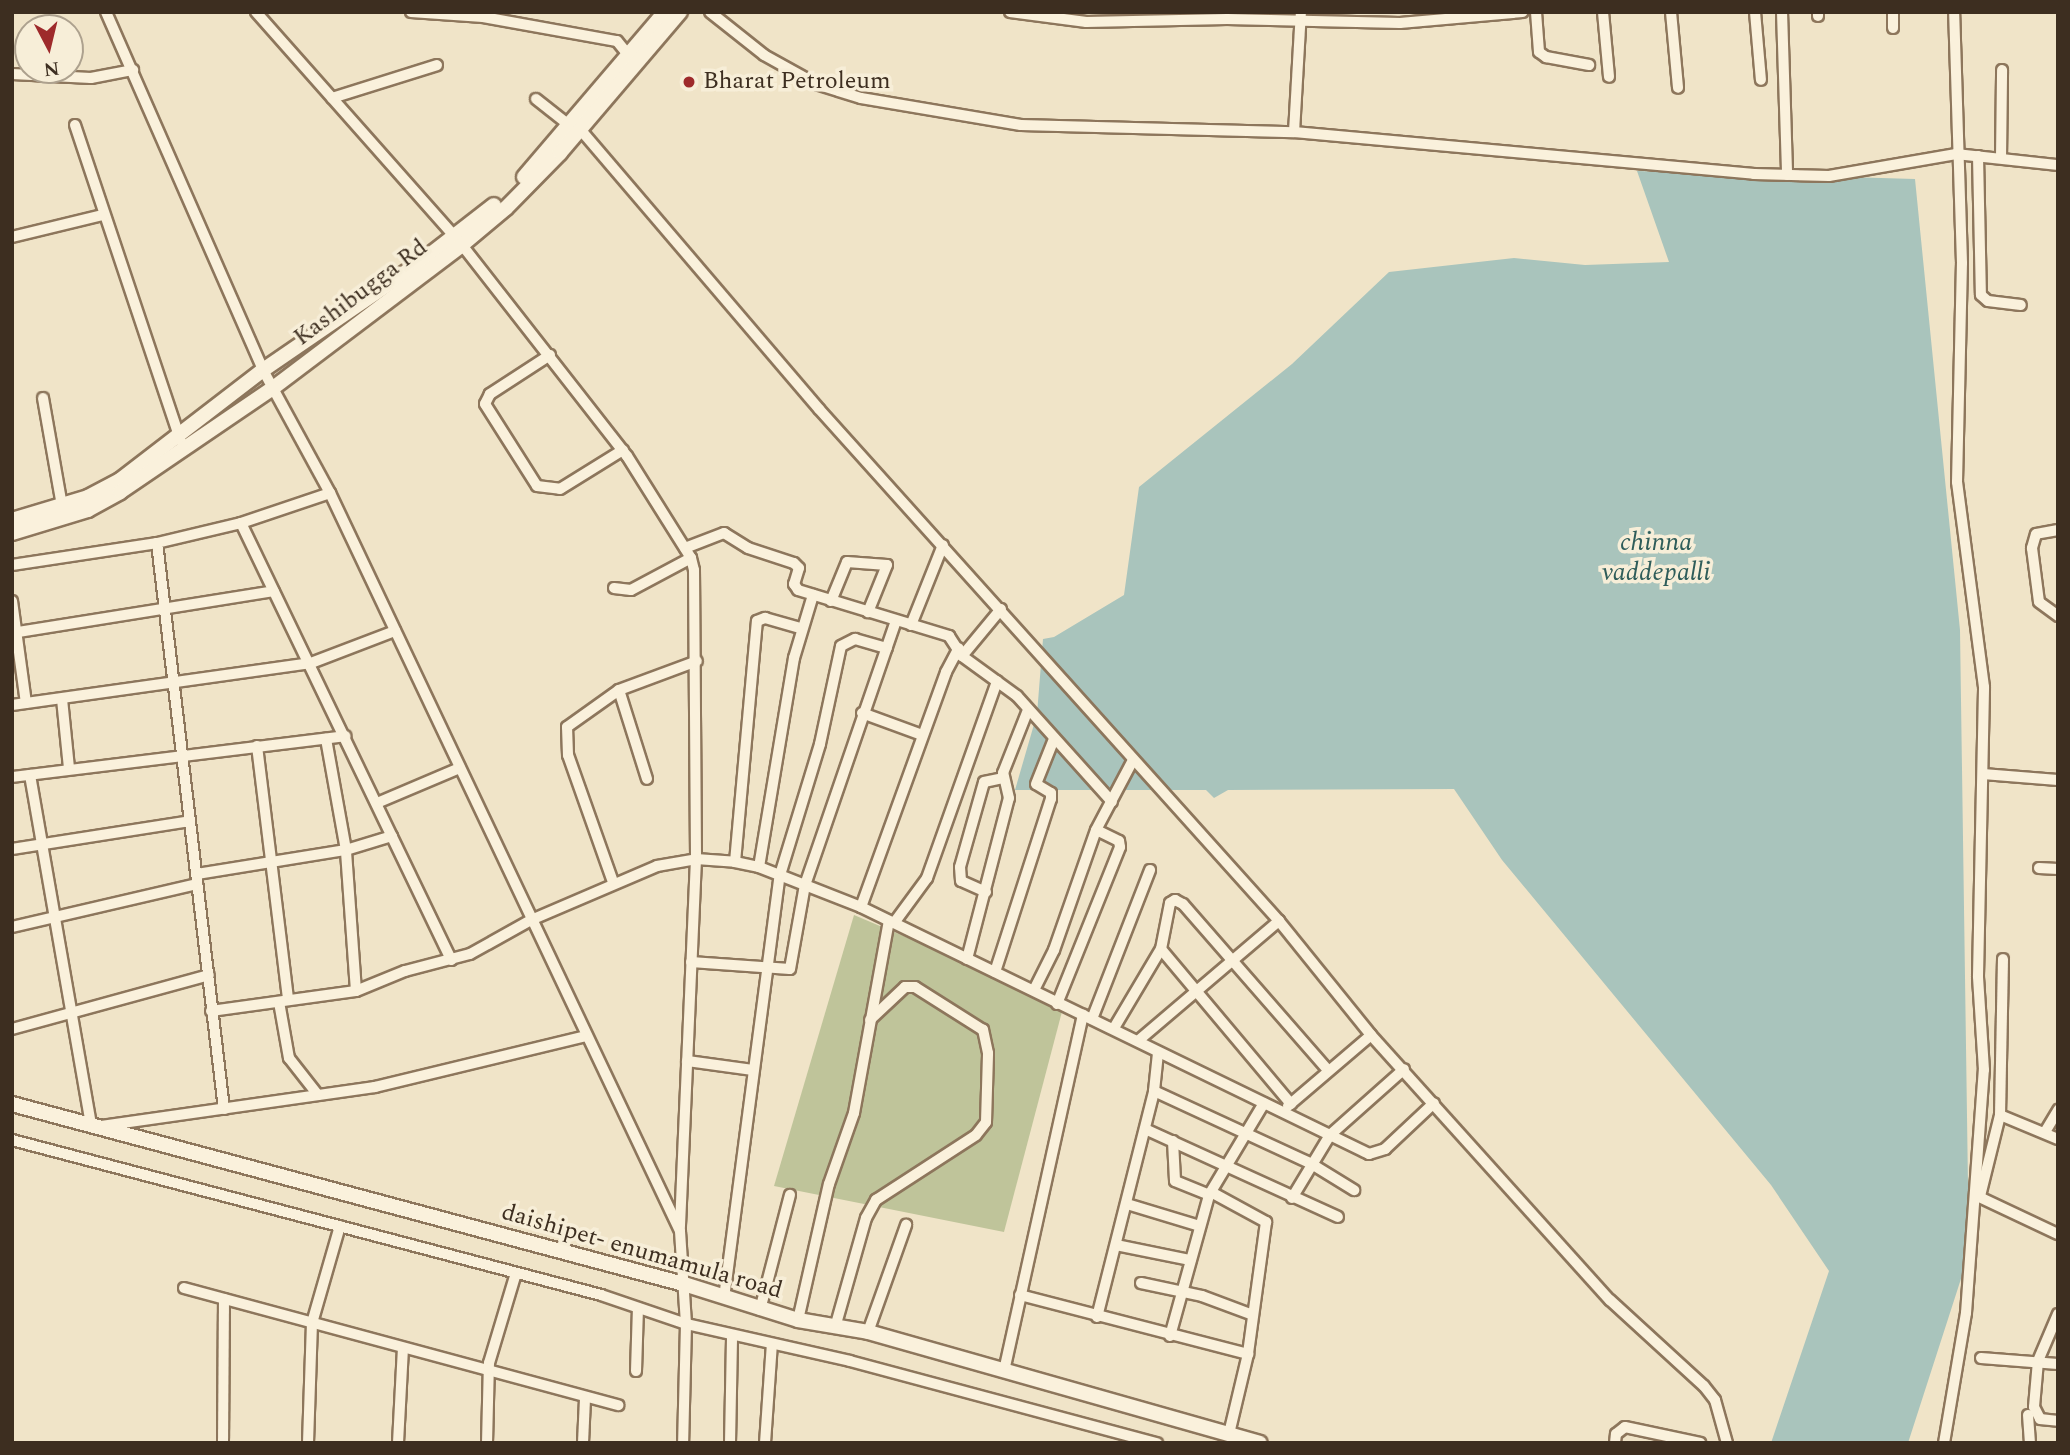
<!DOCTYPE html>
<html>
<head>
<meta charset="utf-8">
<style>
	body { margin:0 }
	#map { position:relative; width:2070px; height:1455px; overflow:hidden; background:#f0e4c8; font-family:Spectral,serif }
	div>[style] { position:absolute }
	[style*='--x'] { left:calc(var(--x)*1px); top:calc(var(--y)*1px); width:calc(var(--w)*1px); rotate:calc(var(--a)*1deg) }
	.cemetery>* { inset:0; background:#bfc49a }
	.water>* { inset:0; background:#a9c4bc }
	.roads { filter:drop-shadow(2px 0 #8d765c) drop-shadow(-2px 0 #8d765c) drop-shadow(0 2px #8d765c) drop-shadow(0 -2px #8d765c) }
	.street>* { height:10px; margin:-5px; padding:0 5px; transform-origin:5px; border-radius:5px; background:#faf1dc }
	.secondary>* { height:14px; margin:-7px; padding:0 7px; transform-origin:7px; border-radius:7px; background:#faf1dc }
	.dots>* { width:19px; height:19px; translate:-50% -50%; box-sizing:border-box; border:4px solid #f7eed8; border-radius:50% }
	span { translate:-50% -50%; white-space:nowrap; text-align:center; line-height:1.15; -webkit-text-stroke:7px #f7eed8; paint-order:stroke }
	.poi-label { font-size:24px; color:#3d2e20 }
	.left { translate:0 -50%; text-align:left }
	.street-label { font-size:24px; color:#3d2e20 }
	.water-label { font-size:26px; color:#2f5d5a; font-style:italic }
	.frame { position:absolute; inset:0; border:14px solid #3d2e20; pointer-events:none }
	.north { position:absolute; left:14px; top:14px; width:70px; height:70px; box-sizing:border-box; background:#f7eed8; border:2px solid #ada18e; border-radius:50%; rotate:173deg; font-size:19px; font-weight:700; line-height:28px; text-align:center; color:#3d2e20 }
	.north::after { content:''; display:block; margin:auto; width:24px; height:32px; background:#9e2a2b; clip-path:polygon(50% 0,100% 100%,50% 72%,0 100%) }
</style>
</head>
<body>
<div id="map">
	<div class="cemetery">
		<div style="clip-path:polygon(854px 915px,1064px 1004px,1004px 1232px,774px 1186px)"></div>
	</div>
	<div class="water">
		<div style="clip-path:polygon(1637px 171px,1915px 179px,1960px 630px,1969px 1254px,1908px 1443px,1771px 1443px,1829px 1271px,1771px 1185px,1502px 860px,1454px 789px,1228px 790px,1214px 798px,1206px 790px,1015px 790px,1037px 714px,1043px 639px,1054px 637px,1124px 595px,1139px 487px,1292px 364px,1389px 272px,1514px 258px,1585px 265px,1669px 262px)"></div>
	</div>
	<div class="roads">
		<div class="street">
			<div style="--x:106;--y:12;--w:391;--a:66.3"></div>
			<div style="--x:263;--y:370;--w:140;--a:61.4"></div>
			<div style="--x:330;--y:493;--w:817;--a:64.63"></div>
			<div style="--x:680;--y:1231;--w:93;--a:86.3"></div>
			<div style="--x:686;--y:1324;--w:119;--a:91.4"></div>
			<div style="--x:256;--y:12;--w:299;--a:48.5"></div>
			<div style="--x:411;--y:12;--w:72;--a:4"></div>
			<div style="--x:483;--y:17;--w:136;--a:10.2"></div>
			<div style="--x:617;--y:41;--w:22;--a:51"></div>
			<div style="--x:710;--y:12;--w:69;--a:38.5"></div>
			<div style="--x:764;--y:55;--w:60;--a:29.1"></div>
			<div style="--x:816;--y:84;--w:47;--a:17.3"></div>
			<div style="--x:861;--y:98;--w:162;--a:9.6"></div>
			<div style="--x:1021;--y:125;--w:273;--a:1.5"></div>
			<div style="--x:1294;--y:132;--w:462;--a:5.2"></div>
			<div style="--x:1754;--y:174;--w:75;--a:1.5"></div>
			<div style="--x:1829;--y:176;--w:129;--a:-9.8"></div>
			<div style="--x:1956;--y:154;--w:103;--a:6.2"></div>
			<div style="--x:1010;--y:12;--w:77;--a:7.5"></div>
			<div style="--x:1086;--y:22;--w:141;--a:-1.2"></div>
			<div style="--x:1227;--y:19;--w:173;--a:1.3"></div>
			<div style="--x:1400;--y:23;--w:123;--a:-5.1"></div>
			<div style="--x:1536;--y:12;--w:40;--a:85.7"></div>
			<div style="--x:1539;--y:52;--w:9;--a:36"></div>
			<div style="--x:1546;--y:57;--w:44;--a:10.5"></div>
			<div style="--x:1603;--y:12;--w:65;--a:84.7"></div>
			<div style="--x:1671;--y:12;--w:76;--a:84.7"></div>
			<div style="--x:1755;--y:12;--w:68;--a:85"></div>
			<div style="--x:1782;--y:12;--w:163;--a:88.2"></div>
			<div style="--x:1818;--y:12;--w:4;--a:90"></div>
			<div style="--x:1893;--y:12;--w:16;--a:90"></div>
			<div style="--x:12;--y:74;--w:79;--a:2.9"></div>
			<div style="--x:91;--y:78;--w:43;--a:-10.8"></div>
			<div style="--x:332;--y:98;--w:110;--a:-17.4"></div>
			<div style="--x:536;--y:99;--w:42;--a:38.2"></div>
			<div style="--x:75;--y:125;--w:333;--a:71.5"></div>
			<div style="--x:580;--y:129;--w:368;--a:49.5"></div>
			<div style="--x:819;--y:409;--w:688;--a:48.06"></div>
			<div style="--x:1279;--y:921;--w:146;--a:51.1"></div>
			<div style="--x:1371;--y:1035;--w:357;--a:48"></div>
			<div style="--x:1610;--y:1300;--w:127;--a:42.5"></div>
			<div style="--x:1704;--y:1386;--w:18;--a:52"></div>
			<div style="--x:1715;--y:1400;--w:45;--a:74.4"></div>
			<div style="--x:1294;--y:132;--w:120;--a:-86.7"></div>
			<div style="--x:1978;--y:156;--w:139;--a:88.8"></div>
			<div style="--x:1981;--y:295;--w:9;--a:41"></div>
			<div style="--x:1988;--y:301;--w:33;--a:7"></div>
			<div style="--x:2001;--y:158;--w:88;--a:-89.3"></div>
			<div style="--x:12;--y:237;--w:94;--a:-13.6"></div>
			<div style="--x:462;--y:245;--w:268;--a:52"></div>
			<div style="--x:627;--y:456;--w:120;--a:57.9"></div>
			<div style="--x:691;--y:558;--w:12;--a:76"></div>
			<div style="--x:694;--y:570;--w:289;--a:89.6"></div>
			<div style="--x:696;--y:859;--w:369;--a:92.5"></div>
			<div style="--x:550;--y:355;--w:72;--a:147"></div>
			<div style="--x:490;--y:394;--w:11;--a:117"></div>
			<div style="--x:485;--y:404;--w:97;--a:57.6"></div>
			<div style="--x:537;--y:486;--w:23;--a:7"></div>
			<div style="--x:560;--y:489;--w:74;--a:-31.8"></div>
			<div style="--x:43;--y:398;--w:110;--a:80"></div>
			<div style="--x:241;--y:523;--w:485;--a:64.3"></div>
			<div style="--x:2058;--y:530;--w:22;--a:170"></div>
			<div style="--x:2036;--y:534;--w:15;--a:106"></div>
			<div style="--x:2032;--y:548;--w:54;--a:82.6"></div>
			<div style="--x:2039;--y:602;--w:24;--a:36"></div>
			<div style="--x:157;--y:543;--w:570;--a:83.25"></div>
			<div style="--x:685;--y:548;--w:42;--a:-21"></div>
			<div style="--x:724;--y:533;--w:28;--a:32"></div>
			<div style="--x:748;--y:548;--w:48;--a:18.1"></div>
			<div style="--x:794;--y:563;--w:7;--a:45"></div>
			<div style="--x:799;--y:568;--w:17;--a:107"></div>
			<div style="--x:794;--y:584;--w:7;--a:56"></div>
			<div style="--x:798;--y:590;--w:158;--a:16.9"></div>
			<div style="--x:949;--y:636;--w:24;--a:57"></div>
			<div style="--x:962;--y:656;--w:68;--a:36"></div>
			<div style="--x:1017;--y:696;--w:142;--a:48.1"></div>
			<div style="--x:12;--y:565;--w:147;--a:-8.6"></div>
			<div style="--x:157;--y:543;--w:86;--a:-13.4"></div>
			<div style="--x:241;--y:523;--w:94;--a:-18.6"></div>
			<div style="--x:614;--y:588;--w:17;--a:7"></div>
			<div style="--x:631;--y:590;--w:68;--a:-28.1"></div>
			<div style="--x:12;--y:601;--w:103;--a:82.2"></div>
			<div style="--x:831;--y:601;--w:42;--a:-67.7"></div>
			<div style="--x:847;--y:562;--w:40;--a:4.3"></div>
			<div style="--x:887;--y:565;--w:51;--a:112"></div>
			<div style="--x:911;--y:625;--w:86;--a:-68.2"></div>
			<div style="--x:12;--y:633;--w:265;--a:-9.1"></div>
			<div style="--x:962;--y:656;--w:61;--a:-50.3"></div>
			<div style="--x:619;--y:690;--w:93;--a:72.5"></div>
			<div style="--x:62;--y:699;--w:69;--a:84.2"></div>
			<div style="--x:12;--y:705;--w:302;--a:-8"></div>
			<div style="--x:311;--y:663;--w:90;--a:-20.9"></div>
			<div style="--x:862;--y:713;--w:64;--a:20.1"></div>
			<div style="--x:257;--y:746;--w:256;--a:83"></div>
			<div style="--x:1983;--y:774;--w:75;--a:4.6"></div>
			<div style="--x:30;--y:775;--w:355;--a:80.1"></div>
			<div style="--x:12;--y:777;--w:336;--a:-7"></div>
			<div style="--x:377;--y:803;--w:90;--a:-22.9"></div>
			<div style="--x:12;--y:849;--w:180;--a:-8.9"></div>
			<div style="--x:735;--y:862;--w:242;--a:-84.8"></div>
			<div style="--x:757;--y:621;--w:9;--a:-21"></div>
			<div style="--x:765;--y:618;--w:36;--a:16"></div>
			<div style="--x:759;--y:867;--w:212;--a:-80.5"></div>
			<div style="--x:794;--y:658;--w:66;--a:-73.2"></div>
			<div style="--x:2039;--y:868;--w:19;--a:3"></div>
			<div style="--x:197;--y:874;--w:151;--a:-9.2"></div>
			<div style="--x:346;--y:850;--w:48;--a:-16.9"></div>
			<div style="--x:613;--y:882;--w:135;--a:-109.5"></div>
			<div style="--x:568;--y:755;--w:28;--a:-92"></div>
			<div style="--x:567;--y:727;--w:64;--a:-35.4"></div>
			<div style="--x:619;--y:690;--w:83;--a:-20.4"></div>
			<div style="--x:986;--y:892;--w:27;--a:-156"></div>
			<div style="--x:961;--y:881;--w:14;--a:-94"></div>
			<div style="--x:960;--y:867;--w:88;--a:-74.2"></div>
			<div style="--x:984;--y:782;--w:19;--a:-12"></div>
			<div style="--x:861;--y:907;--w:250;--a:-70.1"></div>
			<div style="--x:946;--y:672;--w:27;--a:-62"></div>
			<div style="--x:894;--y:923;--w:56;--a:-53.7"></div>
			<div style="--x:927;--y:878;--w:209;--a:-70.4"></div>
			<div style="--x:12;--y:927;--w:190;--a:-13.1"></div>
			<div style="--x:967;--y:959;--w:166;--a:-75.4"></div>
			<div style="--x:1009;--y:798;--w:26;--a:-103"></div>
			<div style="--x:1003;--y:773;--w:68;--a:-68.4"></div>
			<div style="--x:691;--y:962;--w:99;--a:4"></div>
			<div style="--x:790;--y:969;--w:85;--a:-79.9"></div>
			<div style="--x:805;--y:885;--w:279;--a:-71"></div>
			<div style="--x:995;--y:972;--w:182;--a:-72.1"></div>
			<div style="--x:1051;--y:799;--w:6;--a:-90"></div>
			<div style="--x:1051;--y:793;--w:17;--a:-149"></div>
			<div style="--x:1036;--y:784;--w:48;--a:-68.2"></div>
			<div style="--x:1034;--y:990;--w:45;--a:-63.4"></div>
			<div style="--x:1054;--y:950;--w:127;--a:-70.7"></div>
			<div style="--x:1096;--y:830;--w:79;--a:-62.1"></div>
			<div style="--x:356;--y:991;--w:53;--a:-22.2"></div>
			<div style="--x:405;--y:971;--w:67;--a:-14.7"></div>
			<div style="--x:470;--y:954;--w:70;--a:-29.1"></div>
			<div style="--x:531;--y:920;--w:137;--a:-23.2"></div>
			<div style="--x:657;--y:866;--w:40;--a:-10"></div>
			<div style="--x:696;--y:859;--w:39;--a:4"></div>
			<div style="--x:735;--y:862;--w:25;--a:12"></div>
			<div style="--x:759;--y:867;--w:110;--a:21.4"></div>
			<div style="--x:861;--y:907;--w:565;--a:25.93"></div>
			<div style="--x:1369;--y:1154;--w:17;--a:-17"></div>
			<div style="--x:1385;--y:1149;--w:67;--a:-43.2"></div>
			<div style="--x:279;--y:1002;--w:57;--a:79.9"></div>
			<div style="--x:289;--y:1058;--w:47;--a:51.9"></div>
			<div style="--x:1057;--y:1004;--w:169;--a:-68.1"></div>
			<div style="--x:1120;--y:847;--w:6;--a:-99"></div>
			<div style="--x:1119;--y:841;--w:25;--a:-154"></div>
			<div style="--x:211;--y:1011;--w:146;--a:-7.9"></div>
			<div style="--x:356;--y:991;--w:141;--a:-94.1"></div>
			<div style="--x:346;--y:850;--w:113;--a:-100.2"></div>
			<div style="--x:1092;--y:1019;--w:160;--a:-68.7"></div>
			<div style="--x:1114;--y:1028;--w:92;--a:-59.3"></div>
			<div style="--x:12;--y:1029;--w:204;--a:-15.3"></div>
			<div style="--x:1139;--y:1040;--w:184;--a:-40.4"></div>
			<div style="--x:687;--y:1061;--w:67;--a:7.8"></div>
			<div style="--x:1154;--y:1091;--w:172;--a:24.8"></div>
			<div style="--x:1310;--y:1163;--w:52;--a:31.5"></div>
			<div style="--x:1291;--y:1104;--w:202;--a:-130"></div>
			<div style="--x:1161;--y:949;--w:47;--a:-78.9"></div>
			<div style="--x:1170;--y:903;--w:6;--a:-31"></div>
			<div style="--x:1175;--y:900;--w:9;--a:27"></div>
			<div style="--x:1183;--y:904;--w:220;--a:48.9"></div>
			<div style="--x:1288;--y:1106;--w:109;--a:-40.5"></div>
			<div style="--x:2000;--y:1115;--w:63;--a:22.5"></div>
			<div style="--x:101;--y:1126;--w:277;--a:-8.1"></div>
			<div style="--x:375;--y:1087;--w:217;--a:-13.6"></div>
			<div style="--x:1145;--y:1129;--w:212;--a:24.5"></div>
			<div style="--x:2045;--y:1132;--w:26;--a:-59"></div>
			<div style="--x:12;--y:1140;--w:609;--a:14.74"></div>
			<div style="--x:601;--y:1295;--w:90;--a:18.8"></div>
			<div style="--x:686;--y:1324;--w:168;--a:12.7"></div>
			<div style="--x:850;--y:1361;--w:318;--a:15"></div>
			<div style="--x:1173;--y:1141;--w:40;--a:87.1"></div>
			<div style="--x:1175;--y:1181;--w:37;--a:22"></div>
			<div style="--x:1211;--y:1192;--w:63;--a:28.6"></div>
			<div style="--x:1266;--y:1222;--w:133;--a:97.8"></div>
			<div style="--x:1248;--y:1354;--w:82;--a:103.4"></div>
			<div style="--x:1975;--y:1195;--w:92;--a:25.2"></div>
			<div style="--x:1980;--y:1196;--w:83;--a:-76.1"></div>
			<div style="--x:2000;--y:1115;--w:156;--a:-88.9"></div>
			<div style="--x:1292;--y:1198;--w:74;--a:-58.9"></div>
			<div style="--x:1330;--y:1135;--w:99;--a:-41.7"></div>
			<div style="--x:1127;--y:1204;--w:76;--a:16.8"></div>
			<div style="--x:1116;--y:1245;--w:76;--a:11.5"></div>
			<div style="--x:1141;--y:1283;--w:62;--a:12"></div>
			<div style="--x:1202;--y:1296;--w:54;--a:20.4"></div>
			<div style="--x:184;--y:1288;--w:450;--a:15.1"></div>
			<div style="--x:1020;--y:1295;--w:236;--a:14.5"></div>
			<div style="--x:724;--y:1298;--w:427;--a:-82.5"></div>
			<div style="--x:780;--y:875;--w:137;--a:-73"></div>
			<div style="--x:820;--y:744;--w:100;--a:-77.9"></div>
			<div style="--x:841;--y:646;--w:16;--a:-27"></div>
			<div style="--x:855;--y:639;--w:33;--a:16"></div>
			<div style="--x:760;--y:1310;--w:119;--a:-75.4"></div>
			<div style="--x:2058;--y:1314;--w:51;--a:113.1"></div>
			<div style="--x:2038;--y:1361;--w:46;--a:95"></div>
			<div style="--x:2034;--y:1407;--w:13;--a:63"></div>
			<div style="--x:2040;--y:1419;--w:18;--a:6"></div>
			<div style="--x:1097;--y:1317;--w:233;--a:-75.8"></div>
			<div style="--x:1154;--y:1091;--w:37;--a:-84"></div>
			<div style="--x:798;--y:1320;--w:139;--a:-77.2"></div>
			<div style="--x:829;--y:1184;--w:75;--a:-70.6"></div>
			<div style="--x:854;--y:1113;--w:195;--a:-79.7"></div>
			<div style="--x:836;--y:1324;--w:110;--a:-74.2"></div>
			<div style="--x:866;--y:1218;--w:21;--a:-61"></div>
			<div style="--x:876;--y:1200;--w:119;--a:-33"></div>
			<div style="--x:976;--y:1135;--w:16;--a:-52"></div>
			<div style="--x:986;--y:1122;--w:69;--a:-88.3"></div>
			<div style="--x:988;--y:1053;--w:24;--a:-102"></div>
			<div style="--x:983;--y:1030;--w:80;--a:-147.7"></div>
			<div style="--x:915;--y:987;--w:10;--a:180"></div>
			<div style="--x:905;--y:987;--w:48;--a:136.7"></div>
			<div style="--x:868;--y:1332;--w:114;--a:-70.4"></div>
			<div style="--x:1170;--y:1336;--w:146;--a:-74.5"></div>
			<div style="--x:1209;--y:1195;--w:107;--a:-59.1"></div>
			<div style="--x:1981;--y:1358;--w:77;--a:4.5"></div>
			<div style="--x:636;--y:1371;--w:63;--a:-88.2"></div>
			<div style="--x:1004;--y:1371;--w:365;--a:-77.5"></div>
			<div style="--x:2028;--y:1415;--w:28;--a:86"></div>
			<div style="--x:223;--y:1443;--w:144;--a:-89.6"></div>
			<div style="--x:308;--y:1443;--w:120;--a:-88.1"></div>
			<div style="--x:312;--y:1323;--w:101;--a:-73.9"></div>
			<div style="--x:398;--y:1443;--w:95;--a:-87"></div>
			<div style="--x:487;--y:1443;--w:80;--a:-88.6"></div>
			<div style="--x:489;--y:1363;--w:94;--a:-73.3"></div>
			<div style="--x:583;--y:1443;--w:44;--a:-87.4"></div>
			<div style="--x:730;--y:1443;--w:108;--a:-88.9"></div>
			<div style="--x:765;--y:1443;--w:99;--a:-86"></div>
			<div style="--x:1615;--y:1443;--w:9;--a:-84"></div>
			<div style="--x:1616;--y:1434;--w:11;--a:-38"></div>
			<div style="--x:1625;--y:1427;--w:77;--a:12"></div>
			<div style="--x:1944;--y:1443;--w:132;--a:-80.4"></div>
			<div style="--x:1966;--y:1313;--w:244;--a:-85.8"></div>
			<div style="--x:1984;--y:1070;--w:94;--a:-93.7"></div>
			<div style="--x:1978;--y:976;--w:289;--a:-88.8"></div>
			<div style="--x:1984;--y:687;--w:207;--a:-97.5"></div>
			<div style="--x:1957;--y:482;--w:219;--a:-88.7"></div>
			<div style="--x:1962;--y:263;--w:251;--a:-91.8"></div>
		</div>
		<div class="secondary">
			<div style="--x:524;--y:177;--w:217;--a:-49.5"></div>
			<div style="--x:12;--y:520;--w:79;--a:-16.8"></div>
			<div style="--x:88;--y:497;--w:36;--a:-28"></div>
			<div style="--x:120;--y:480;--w:180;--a:-37.6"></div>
			<div style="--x:263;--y:370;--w:188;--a:-34.4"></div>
			<div style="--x:418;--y:264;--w:96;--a:-37.8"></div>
			<div style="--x:12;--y:533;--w:79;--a:-16.8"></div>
			<div style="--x:88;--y:510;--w:37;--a:-29"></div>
			<div style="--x:120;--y:492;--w:185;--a:-34.2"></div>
			<div style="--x:273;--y:388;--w:237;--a:-37.1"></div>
			<div style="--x:462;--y:245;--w:57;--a:-40.1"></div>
			<div style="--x:506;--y:208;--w:77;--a:-45.5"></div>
			<div style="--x:560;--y:153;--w:185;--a:-49.6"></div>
			<div style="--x:12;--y:1104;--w:696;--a:15"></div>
			<div style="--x:684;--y:1284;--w:120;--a:17.5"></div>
			<div style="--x:798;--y:1320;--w:71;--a:9.7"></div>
			<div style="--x:868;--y:1332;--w:407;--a:15.8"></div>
		</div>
	</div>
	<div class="dots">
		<div style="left:689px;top:82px;background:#9e2a2b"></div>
	</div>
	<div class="poi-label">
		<span class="left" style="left:703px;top:82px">Bharat Petroleum</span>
	</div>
	<div class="street-label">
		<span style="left:361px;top:293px;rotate:-37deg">Kashibugga Rd</span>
		<span style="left:642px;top:1252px;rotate:16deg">daishipet- enumamula road</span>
	</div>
	<div class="water-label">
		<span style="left:1656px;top:558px">chinna<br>vaddepalli</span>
	</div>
	<div class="frame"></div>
	<div class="north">N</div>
</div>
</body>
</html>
